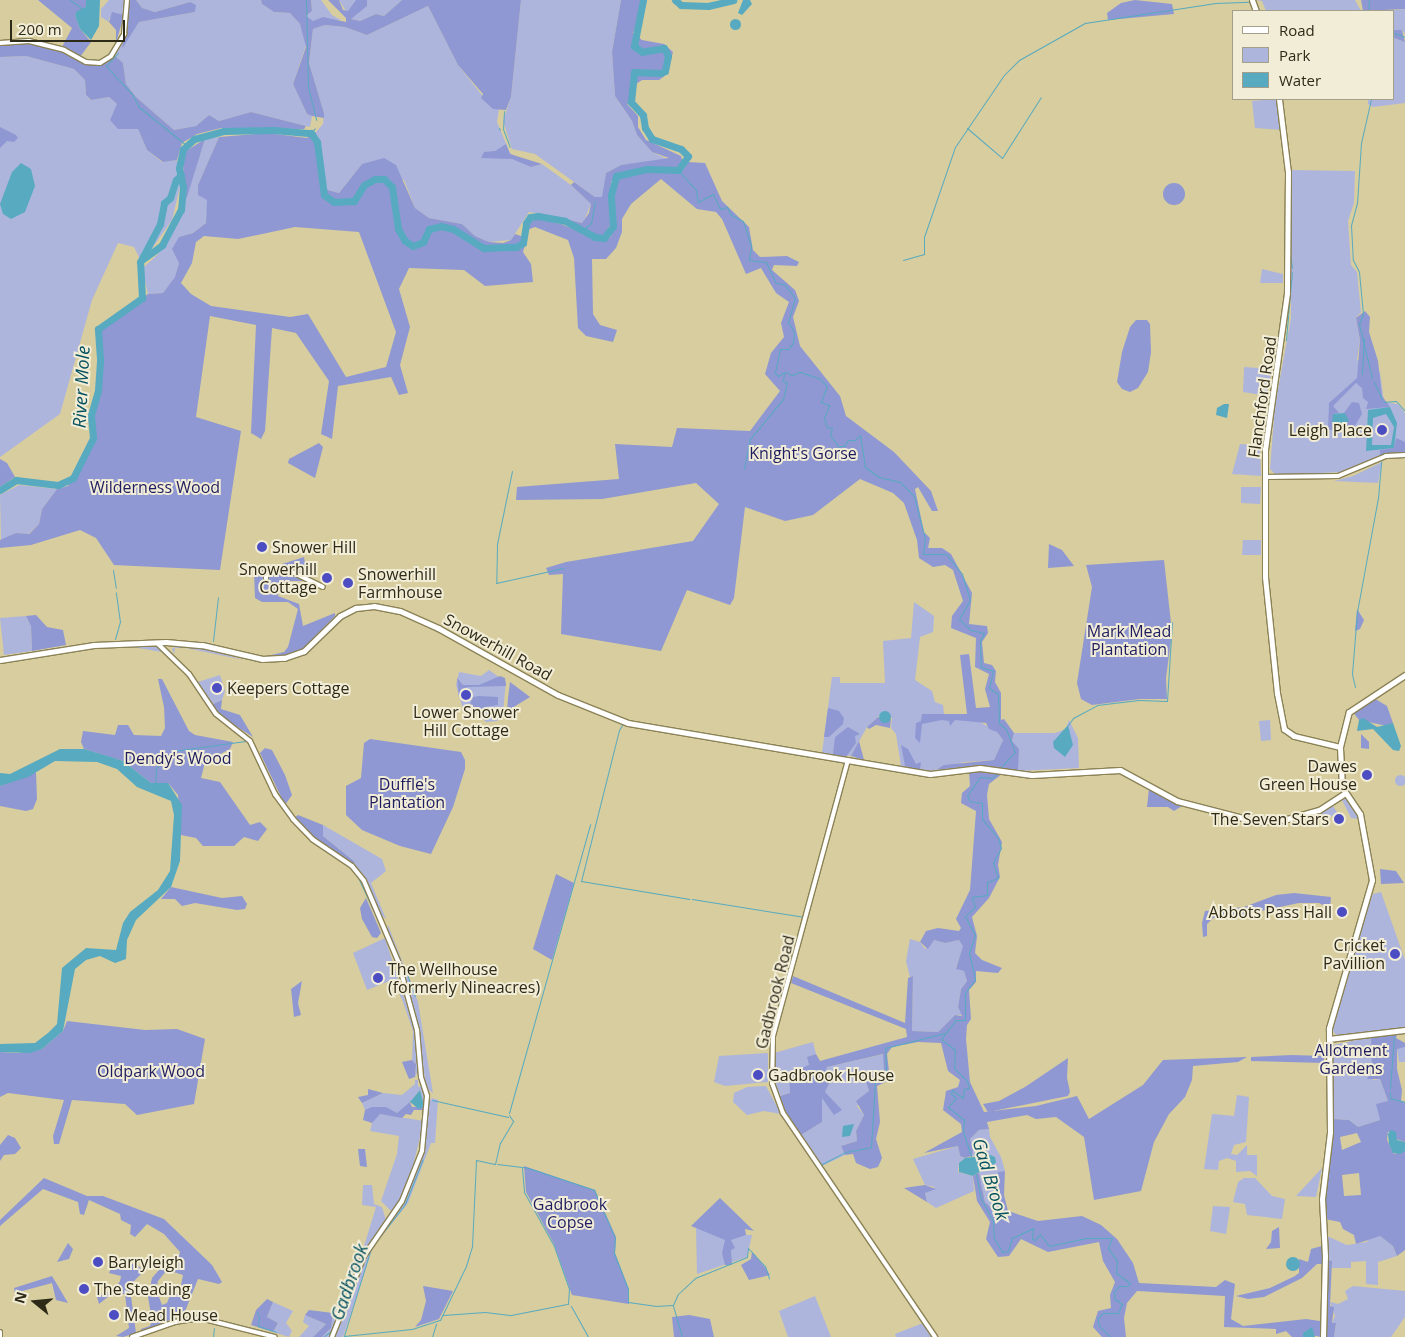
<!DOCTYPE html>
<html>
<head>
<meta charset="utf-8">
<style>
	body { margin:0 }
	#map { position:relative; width:1405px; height:1337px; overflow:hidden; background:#d7cd9e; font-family:"Open Sans",sans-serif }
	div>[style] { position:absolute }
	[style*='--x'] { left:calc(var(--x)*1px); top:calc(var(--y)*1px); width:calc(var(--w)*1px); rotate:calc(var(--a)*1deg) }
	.green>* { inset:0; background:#aeb5dd }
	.round { border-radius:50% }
	.forest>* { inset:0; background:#8f98d2 }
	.water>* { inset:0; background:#57aac0 }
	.stream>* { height:1px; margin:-0.5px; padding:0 0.5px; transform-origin:0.5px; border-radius:0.5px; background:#57aac0 }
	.river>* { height:7px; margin:-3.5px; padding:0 3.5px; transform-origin:3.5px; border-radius:3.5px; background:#57aac0 }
	.roads { filter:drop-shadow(1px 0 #8b8256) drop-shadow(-1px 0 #8b8256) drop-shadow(0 1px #8b8256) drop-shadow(0 -1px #8b8256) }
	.minor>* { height:4px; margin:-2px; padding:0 2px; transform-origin:2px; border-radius:2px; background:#fff }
	.tertiary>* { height:5px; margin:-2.5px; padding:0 2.5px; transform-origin:2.5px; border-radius:2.5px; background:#fff }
	.dots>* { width:14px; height:14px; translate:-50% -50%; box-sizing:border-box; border:2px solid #f2edd6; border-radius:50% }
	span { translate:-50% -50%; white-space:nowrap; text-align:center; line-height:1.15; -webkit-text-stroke:4px #f2edd6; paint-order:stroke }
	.street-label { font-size:16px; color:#2e2a18 }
	.poi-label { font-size:16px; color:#2e2a18 }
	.right { translate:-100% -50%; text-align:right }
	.left { translate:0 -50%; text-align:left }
	.park-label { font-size:16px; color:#1f1d61 }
	.water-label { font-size:18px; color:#055160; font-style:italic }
	.legend { position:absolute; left:1232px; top:10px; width:162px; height:90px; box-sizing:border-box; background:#f2edd6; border:1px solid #a49f8a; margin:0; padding:6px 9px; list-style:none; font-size:15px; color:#2e2a18 }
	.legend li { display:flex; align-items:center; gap:10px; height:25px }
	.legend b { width:25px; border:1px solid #a49f8a }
	.north { position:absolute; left:10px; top:1277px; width:50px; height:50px; -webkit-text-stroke:4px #f2edd6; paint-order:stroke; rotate:287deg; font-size:14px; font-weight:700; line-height:20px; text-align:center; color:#2e2a18 }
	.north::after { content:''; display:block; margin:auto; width:18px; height:22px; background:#2e2a18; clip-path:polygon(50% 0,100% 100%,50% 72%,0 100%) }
	.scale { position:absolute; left:10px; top:20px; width:115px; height:22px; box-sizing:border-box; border:2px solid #2e2a18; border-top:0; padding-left:6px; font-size:15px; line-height:18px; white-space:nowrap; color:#2e2a18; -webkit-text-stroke:4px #f2edd6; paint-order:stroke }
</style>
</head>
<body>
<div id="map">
	<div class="green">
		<div style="clip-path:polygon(109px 0,125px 0,124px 15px,109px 18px,109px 22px,101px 17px,101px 9px)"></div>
		<div style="clip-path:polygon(136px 0,261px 0,262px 4px,274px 12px,290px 13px,300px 24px,307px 42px,293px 84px,307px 114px,312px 116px,310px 127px,251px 112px,219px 121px,209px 115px,196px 126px,174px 130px,136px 97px,126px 84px,123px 63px,114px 55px,139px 22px,195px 12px,190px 2px,155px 12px,142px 8px)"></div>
		<div style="clip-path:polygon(311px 0,321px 0,332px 15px,341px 20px,313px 22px,306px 16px,312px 11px)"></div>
		<div style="clip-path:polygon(339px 0,402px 0,384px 16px,376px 14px,360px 21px,351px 19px)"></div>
		<div style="clip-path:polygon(521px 0,621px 0,612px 52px,615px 96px,632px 121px,637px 135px,652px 152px,669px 160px,621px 165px,606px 173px,603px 197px,595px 197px,535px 154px,512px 149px,503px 121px,511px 97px)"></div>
		<div style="clip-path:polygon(1256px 0,1355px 0,1361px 11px,1266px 11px,1262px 1px)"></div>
		<div style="clip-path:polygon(428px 6px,458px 65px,493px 109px,499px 109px,497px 122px,510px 153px,531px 167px,542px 164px,571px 185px,591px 204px,583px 223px,529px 212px,511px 240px,489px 242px,475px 236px,462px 224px,429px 218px,415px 208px,404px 180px,362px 164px,339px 193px,328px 190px,323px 184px,316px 132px,323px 124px,324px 113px,309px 63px,313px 29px,325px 25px,345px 27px,367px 35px)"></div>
		<div style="clip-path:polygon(1405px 9px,1405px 34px,1402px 30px,1394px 30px,1394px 11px,1387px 11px)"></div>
		<div style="clip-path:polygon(1394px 38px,1405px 42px,1405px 103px,1373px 107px,1368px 104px,1368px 99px,1394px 99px)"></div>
		<div style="clip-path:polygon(26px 56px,74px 69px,85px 80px,86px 95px,90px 100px,109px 97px,117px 104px,118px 129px,138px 129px,147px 150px,162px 162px,177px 160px,181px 183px,172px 220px,151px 250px,139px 257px,134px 247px,118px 243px,92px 300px,60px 414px,0 457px,0 57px)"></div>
		<div style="clip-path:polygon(1276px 99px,1282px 130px,1255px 128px,1252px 101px)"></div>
		<div style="clip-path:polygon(219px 137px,198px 185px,208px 200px,206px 223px,193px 233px,179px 237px,179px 263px,176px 277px,163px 293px,148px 294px,142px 269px,158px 254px,177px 224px,205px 139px)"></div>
		<div style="clip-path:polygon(1291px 170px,1355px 171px,1354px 203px,1348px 221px,1351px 265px,1357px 272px,1361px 312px,1356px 318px,1360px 340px,1357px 360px,1380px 372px,1384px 402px,1398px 404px,1405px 413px,1405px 452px,1388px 452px,1343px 472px,1276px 475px,1270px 469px,1275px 406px,1291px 318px)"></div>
		<div style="clip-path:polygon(1262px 269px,1283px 274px,1283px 283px,1260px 283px)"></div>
		<div style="clip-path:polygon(1244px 367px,1272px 369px,1267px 396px,1243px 392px)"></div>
		<div style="clip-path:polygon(1240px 444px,1260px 446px,1261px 476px,1232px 474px)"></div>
		<div style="clip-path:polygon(1382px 462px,1378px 483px,1334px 481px,1353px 476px)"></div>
		<div style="clip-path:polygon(19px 485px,57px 489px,42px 509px,39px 524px,28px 534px,16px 533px,1px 541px,0 495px)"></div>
		<div style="clip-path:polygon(1241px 487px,1261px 487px,1260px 504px,1241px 503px)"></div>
		<div style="clip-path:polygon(1243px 540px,1261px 540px,1261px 555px,1242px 555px)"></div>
		<div style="clip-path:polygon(914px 602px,934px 616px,933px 632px,920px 637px,915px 680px,932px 691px,935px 702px,943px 705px,944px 714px,967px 714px,997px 732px,1003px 740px,994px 760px,964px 762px,930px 771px,901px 766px,896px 734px,891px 728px,892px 718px,882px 713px,867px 727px,851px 756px,822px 753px,832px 677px,840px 677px,840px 683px,885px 683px,883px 641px,911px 638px)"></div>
		<div style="clip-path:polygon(26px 616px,31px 626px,32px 651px,4px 655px,0 618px)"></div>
		<div style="clip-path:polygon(121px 645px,153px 645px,159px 647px,169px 657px,162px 652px)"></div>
		<div style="clip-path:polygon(179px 645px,196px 646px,244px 660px,186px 648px,175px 648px,174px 654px,172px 649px)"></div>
		<div style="clip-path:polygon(489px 670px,506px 682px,503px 713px,497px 721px,486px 722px,474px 710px,463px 709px,456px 685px,459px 672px,481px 676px)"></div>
		<div style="clip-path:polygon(220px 675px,225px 691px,222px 700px,211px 705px,198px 682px)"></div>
		<div style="clip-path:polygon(1069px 720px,1078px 738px,1079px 768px,1018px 771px,1012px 741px,1014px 733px,1055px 733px,1066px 729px)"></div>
		<div style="clip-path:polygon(1270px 720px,1271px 740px,1261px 741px,1259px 721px)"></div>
		<div class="round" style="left:1394.5px;top:774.5px;width:11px;height:11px"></div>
		<div style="clip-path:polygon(1341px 798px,1346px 799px,1359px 819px,1351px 818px)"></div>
		<div style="clip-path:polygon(1332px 805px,1337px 812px,1323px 823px,1318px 813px)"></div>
		<div style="clip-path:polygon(323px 825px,382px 859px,386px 871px,371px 883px,386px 919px,379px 913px,368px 884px,352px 864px,355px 862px,323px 836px)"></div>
		<div style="clip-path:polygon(1381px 892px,1405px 960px,1405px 1028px,1336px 1035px,1333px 1031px,1336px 1011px,1364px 917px,1373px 894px)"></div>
		<div style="clip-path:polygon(388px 925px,418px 1002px,433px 1093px,426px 1088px,418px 1026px,399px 956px,387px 932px)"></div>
		<div style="clip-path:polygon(385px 938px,414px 1028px,419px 1068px,415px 1077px,416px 1064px,412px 1060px,413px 1031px,402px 999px,392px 980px,367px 990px,353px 953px)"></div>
		<div style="clip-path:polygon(910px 939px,920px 942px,925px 949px,934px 940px,945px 943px,959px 940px,964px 946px,956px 968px,964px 970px,967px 981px,961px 989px,958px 1007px,962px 1015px,955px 1015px,938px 1032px,912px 1031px,913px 976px,910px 977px,906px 961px)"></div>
		<div style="clip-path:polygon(1371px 1037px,1373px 1080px,1380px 1079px,1388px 1101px,1380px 1120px,1358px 1127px,1349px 1120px,1333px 1119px,1333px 1045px)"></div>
		<div style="clip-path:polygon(813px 1042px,816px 1054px,808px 1057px,809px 1065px,790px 1093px,777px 1097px,774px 1053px)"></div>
		<div style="clip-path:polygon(1405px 1047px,1405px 1062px,1399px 1062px,1397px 1048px)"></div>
		<div style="clip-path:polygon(768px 1053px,768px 1082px,725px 1086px,714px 1082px,719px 1056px)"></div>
		<div style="clip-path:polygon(884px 1054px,884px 1070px,865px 1078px,869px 1091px,857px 1106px,864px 1115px,856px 1131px,857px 1141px,841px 1146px,845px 1155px,822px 1166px,801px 1135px,822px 1122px,819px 1102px,834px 1075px,826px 1071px,827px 1067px)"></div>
		<div style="clip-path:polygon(415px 1080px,418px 1080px,418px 1087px,423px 1086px,425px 1110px,420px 1090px,404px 1110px,397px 1113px,382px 1107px,365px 1110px,362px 1103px,383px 1093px,402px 1095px,415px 1084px)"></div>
		<div style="clip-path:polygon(766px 1086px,781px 1114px,764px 1111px,747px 1115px,733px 1102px,734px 1093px,747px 1087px)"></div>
		<div style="clip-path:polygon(1237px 1095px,1249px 1097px,1246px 1142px,1234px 1145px,1231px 1154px,1237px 1155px,1247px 1145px,1247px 1155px,1257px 1155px,1257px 1176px,1250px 1171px,1236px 1172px,1236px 1161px,1227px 1158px,1219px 1161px,1218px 1170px,1204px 1169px,1212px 1114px,1234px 1116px)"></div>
		<div style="clip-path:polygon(432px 1098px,438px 1100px,435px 1143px,431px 1143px,408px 1203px,373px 1247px,343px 1337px,334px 1337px,371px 1246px,397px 1212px,423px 1151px,429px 1102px)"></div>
		<div style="clip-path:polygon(380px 1114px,424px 1121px,412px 1170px,400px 1199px,391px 1211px,381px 1201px,397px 1154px,399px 1136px,370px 1131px,373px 1119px)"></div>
		<div style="clip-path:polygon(989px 1129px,990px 1137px,1001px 1157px,1005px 1171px,999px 1172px,997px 1199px,1002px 1212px,998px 1214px,985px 1202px,979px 1172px,996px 1163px,990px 1155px,972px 1156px,970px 1139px,979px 1130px)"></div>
		<div style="clip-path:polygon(958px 1146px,960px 1156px,965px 1158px,959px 1163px,958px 1172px,973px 1176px,974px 1191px,936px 1208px,927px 1202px,925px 1193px,935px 1187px,925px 1185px,913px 1159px)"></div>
		<div style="clip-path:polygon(1322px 1168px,1316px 1197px,1296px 1196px)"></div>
		<div style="clip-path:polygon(1244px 1178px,1255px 1178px,1272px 1196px,1285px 1199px,1282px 1219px,1247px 1215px,1245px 1204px,1233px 1202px,1238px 1182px)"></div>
		<div style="clip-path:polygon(363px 1185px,372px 1185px,374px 1204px,382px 1207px,386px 1220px,368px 1246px,330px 1337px,322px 1337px,331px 1328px,333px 1313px,364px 1246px,376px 1207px,362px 1205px)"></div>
		<div style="clip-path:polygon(1213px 1206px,1230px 1207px,1226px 1234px,1210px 1231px)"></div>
		<div style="clip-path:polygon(696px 1228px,714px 1234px,752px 1235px,747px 1257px,697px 1274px)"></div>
		<div style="clip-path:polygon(1327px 1236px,1347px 1245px,1367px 1242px,1368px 1238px,1380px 1236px,1393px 1246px,1397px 1256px,1378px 1262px,1378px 1285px,1366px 1284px,1366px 1261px,1351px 1262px,1351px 1268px,1332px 1268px,1332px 1261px,1328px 1260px)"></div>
		<div style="clip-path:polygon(1353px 1286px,1405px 1291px,1405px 1317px,1391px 1337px,1334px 1337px,1336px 1324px,1332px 1323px,1335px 1316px,1330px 1302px,1338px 1304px,1348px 1299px,1345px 1291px)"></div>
		<div style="clip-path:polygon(815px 1296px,831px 1337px,788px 1337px,779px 1311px)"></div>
		<div style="clip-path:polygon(273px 1302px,293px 1311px,286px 1323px,292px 1331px,289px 1337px,273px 1332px,278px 1323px,267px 1317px)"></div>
		<div style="clip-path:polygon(305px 1315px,326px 1324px,313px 1337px,299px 1337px,309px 1326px,303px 1322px)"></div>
		<div style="clip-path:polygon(923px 1323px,933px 1337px,896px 1337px,895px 1334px)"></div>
	</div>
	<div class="forest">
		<div style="clip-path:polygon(38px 0,86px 0,86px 7px,75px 15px,80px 29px,91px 42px,80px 57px,62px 47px,72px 28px)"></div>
		<div style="clip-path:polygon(129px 0,136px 0,142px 8px,155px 12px,190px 2px,196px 5px,195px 12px,139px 22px,122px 49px)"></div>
		<div style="clip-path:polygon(261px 0,311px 0,312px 11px,306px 16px,313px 21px,323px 17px,346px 22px,346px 18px,328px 0,339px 0,343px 10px,348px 11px,356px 0,367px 0,367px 6px,351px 19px,360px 21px,376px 14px,384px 16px,402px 0,521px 0,511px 97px,506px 110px,493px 109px,481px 98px,483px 94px,458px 65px,428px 6px,367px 35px,345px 27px,325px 25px,313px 29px,309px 63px,324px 113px,324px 118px,312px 116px,307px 114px,293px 84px,306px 47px,300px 24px,290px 13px,274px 12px,262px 4px)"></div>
		<div style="clip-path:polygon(621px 0,640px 0,640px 18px,633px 33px,642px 40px,664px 44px,673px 52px,667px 74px,659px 80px,642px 80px,636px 84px,634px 100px,627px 104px,638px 116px,638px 127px,646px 140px,681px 156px,683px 162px,676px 168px,659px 167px,617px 173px,611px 182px,610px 225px,604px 235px,598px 236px,553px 216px,582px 223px,589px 213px,591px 204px,571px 185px,574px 182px,595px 197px,602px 197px,606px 173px,621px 165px,669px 158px,652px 152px,637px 135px,632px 121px,615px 96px,612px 52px)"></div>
		<div style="clip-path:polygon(1135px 0,1172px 4px,1174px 14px,1108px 20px,1107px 13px,1121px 3px)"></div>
		<div style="clip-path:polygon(1361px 0,1405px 0,1405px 9px,1363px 11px)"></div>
		<div style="clip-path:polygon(112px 12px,124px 15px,116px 43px,116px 30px,109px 22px)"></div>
		<div style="clip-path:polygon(1394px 30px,1402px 30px,1405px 42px,1394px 38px)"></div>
		<div style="clip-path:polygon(21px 43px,62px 50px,93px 65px,102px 64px,114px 55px,123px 63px,126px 84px,136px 97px,174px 130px,196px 126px,209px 115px,219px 121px,251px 112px,306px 126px,304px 129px,221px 128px,197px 134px,182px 143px,177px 160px,163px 162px,147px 150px,138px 129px,118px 129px,110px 120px,117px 104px,109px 97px,91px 100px,86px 95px,85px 80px,74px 69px,26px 56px,0 57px,0 45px)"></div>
		<div style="clip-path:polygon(0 127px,16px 135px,18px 138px,14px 142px,7px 141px,0 148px)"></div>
		<div style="clip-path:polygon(evenodd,316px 132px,323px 184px,328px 190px,339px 193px,362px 164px,384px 158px,396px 165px,415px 208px,429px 218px,462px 224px,475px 236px,489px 242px,503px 243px,511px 240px,515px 234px,527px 238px,523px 252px,531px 264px,533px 282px,485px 286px,464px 270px,409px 268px,399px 289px,410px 327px,400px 365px,408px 393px,399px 395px,391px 377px,338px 386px,332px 439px,321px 434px,329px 381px,296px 333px,272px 328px,265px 431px,261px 439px,251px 433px,256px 325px,210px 316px,196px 417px,241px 431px,220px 570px,114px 565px,96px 538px,80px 530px,31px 545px,0 548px,0 540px,16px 533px,29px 534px,39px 524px,42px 509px,57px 489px,68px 486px,73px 478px,93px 438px,91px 415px,98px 390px,100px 359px,98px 329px,148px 294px,163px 293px,175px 277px,179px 263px,172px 249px,179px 237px,193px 233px,206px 223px,207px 200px,198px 195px,198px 185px,219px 137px,267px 133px,307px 138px,316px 132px,295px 227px,359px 232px,396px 332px,386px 367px,346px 377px,308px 314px,290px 317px,211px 306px,191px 294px,181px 283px,192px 263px,196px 242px,204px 236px,238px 239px,295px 227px)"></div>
		<div style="clip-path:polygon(205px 139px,187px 197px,184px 199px,183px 159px,186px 151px)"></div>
		<div style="clip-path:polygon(506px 144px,510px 154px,542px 164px,531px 167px,512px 159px,481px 158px,484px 152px,495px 151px)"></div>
		<div style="clip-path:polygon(688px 162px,705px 163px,722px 201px,749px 227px,753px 250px,760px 257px,787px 256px,799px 262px,797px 266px,774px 265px,772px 270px,795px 290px,799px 301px,793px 317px,800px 346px,840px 396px,846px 416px,894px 452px,931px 491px,938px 511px,932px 511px,918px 487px,915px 489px,924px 532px,930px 538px,928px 548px,942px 548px,951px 554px,972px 593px,969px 624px,987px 626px,988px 633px,982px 642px,984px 663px,992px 665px,996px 671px,995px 682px,1001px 693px,1001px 720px,1004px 719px,1014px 733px,1012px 741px,1019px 749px,1018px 771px,980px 765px,936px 770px,944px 765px,994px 760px,1003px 740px,997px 732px,989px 729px,986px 723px,955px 720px,950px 726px,949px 721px,942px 720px,922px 724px,920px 743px,915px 738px,916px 723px,921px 721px,922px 714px,967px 714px,960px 655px,969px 654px,976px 708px,990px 707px,985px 689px,989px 674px,975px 667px,976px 638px,951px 628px,952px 616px,963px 601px,953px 570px,945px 565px,933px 567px,919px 558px,917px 540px,904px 503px,893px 493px,860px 479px,813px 515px,785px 521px,745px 507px,734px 598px,730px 605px,687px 590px,661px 651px,561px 634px,563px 574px,549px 575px,546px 568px,566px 562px,693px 541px,719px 504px,696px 483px,602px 499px,516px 500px,517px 487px,619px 479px,615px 444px,672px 447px,677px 428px,750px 431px,780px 391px,765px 374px,771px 353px,784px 337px,781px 323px,789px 302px,776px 293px,761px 268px,746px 274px,722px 219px,716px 212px,697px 209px,661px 179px,631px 204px,622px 219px,622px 232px,616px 248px,606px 259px,592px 259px,593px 314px,600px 325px,617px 330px,613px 342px,586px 336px,578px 328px,574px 258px,568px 240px,535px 227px,527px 230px,530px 222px,537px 219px,561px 224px,605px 242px,611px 236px,615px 224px,614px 193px,620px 175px,654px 171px,675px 172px,683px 170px)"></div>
		<div class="round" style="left:1163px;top:183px;width:22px;height:22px"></div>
		<div style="clip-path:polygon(1365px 311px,1370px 317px,1369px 332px,1378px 361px,1382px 396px,1390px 407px,1366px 409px,1368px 402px,1363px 398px,1362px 388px,1356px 383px,1333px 406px,1339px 413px,1333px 414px,1348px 421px,1344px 413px,1352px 402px,1359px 403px,1362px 414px,1353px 429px,1328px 430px,1329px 403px,1357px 378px,1360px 340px,1356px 318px)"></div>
		<div style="clip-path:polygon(1136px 320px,1147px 320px,1150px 324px,1151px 352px,1148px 372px,1138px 388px,1130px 392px,1122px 389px,1117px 382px,1122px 352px,1130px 327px)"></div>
		<div style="clip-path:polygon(1396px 438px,1405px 442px,1405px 452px,1380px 456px,1380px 450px,1394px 448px)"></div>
		<div style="clip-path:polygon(319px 443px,323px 447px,315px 478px,288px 463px,289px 459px)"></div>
		<div style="clip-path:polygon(0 459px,7px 463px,15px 477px,0 487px)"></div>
		<div style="clip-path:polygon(1049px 544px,1062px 550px,1074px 566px,1048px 568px)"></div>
		<div style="clip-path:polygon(304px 557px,306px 570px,312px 570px,310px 581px,279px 581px,278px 596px,299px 604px,303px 626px,335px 613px,335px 616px,303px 649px,284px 657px,263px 657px,284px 652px,288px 647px,298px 609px,288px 602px,262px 602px,255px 598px,254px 573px)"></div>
		<div style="clip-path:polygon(1164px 560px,1172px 632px,1166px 678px,1167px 699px,1140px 699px,1092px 705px,1081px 699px,1077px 683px,1092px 587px,1086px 565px)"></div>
		<div style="clip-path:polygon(1357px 609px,1364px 620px,1360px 629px,1355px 631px)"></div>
		<div style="clip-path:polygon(36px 615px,47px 627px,63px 630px,66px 645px,32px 651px,31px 626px,26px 616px)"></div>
		<div style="clip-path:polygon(500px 676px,505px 678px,506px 686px,468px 687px,461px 689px,459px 698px,457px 678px,463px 685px,479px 685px)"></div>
		<div style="clip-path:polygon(158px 679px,162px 679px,189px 731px,195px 735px,233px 742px,230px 749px,205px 762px,201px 778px,220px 782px,250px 825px,260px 822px,267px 829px,258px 841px,244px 837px,234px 846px,203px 846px,196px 838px,181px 835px,178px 795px,168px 783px,151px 783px,123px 761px,84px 749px,81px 742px,83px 731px,115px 735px,118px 725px,128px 725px,134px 735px,161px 736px,165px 728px,164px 707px)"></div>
		<div style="clip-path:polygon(510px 682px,530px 697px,507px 711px,508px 698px)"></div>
		<div style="clip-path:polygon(479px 696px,498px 697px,498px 705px,485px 707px,481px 716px,468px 709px,473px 697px)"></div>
		<div style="clip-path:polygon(1372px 697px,1387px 706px,1393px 723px,1387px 726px,1359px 720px,1353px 712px)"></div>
		<div style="clip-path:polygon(222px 700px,221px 709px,240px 715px,253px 737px,225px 719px,211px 705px)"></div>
		<div style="clip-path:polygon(828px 708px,839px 711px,844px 718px,843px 724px,829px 737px,824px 737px)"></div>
		<div style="clip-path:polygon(878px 717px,885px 721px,891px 719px,890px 728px,876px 725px,869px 729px,867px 727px)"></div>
		<div style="clip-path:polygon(848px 727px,860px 734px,855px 736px,856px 743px,846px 757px,833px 755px,835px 737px)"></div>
		<div style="clip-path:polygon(1361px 734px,1369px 742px,1369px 749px,1361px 748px)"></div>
		<div style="clip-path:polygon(370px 739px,461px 752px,465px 760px,465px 769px,453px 807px,431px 854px,400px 846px,362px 830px,346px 815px,346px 786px,361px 778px,364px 743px)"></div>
		<div style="clip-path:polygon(859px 741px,864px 760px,851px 756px)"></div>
		<div style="clip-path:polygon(901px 745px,908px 749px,916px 764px,921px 762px,920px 770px,905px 766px)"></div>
		<div style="clip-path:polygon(265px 748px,272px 750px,285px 775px,292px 795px,285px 805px,260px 753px)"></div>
		<div style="clip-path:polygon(988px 770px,1002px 774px,989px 784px,987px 795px,989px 819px,1002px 842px,998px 865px,1000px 877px,989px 898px,972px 917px,977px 936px,975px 953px,982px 960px,1002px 968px,998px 973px,976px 971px,976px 982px,969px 990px,971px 1019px,967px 1025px,966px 1039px,970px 1082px,984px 1112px,1036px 1106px,1077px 1096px,1089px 1119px,1143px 1085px,1163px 1060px,1247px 1057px,1238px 1062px,1193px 1066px,1192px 1080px,1185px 1097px,1169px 1114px,1154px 1142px,1141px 1191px,1094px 1200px,1084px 1137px,1056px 1117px,1036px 1119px,1027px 1115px,987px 1122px,989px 1129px,979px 1130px,970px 1139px,973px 1150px,972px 1156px,965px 1158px,960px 1156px,958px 1146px,924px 1153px,962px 1132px,961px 1124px,943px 1110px,946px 1091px,958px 1087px,960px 1080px,948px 1071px,941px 1043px,918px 1042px,892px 1047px,887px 1054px,890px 1080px,877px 1086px,880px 1122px,876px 1139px,882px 1158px,878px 1167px,870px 1169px,856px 1163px,853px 1154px,845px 1155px,841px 1146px,857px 1141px,856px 1131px,864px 1115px,856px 1101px,869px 1091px,865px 1078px,884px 1070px,883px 1054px,827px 1067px,826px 1071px,834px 1074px,825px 1092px,842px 1110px,834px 1115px,822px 1098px,822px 1122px,801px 1135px,777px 1097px,790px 1093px,789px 1073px,809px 1065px,807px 1057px,816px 1054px,820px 1061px,907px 1037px,906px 1029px,791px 983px,793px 976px,905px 1023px,908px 978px,913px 976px,912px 1031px,938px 1032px,955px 1015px,962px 1016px,958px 1007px,961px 989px,967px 981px,964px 971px,956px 969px,963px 946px,959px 940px,945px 943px,934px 940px,928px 949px,920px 942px,926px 931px,938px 928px,959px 931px,961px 928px,956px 919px,970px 890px,976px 811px,961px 803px,962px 793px,970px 786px,969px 772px)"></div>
		<div style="clip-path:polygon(36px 772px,37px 799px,33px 809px,26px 811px,0 806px,0 786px)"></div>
		<div style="clip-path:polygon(1149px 789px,1165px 799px,1182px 806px,1174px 811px,1168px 807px,1147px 807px)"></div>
		<div style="clip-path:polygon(298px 815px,323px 825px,323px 836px,355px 862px,352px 864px,318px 840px,297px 821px,294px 818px)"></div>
		<div style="clip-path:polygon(1380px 869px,1396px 871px,1404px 883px,1381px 884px)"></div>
		<div style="clip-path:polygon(556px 874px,574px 883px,552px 960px,533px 949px)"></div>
		<div style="clip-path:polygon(171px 887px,222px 898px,242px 896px,247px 904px,245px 909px,237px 910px,195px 903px,182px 906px,175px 899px,161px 899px)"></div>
		<div style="clip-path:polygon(1294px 893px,1331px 897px,1330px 909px,1319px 903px,1299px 903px,1237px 916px,1213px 918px,1207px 924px,1207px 936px,1203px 937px,1202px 923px,1205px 911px,1244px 907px,1276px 895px)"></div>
		<div style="clip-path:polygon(366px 898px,381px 933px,377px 938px,372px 937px,362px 919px,360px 908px)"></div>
		<div style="clip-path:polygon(302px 981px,298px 1003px,301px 1015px,294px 1017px,291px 989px)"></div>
		<div style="clip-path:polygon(67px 1021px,145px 1030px,177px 1029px,205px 1039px,194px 1104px,137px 1115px,125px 1104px,72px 1100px,59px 1144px,54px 1144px,53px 1136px,64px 1100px,8px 1093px,0 1097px,0 1052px,19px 1053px,42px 1049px,63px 1031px)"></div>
		<div style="clip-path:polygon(evenodd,1397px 1035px,1396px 1038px,1405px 1043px,1405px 1047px,1397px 1049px,1397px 1069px,1402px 1090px,1401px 1101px,1405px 1103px,1405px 1142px,1396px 1139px,1396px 1132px,1388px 1132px,1387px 1140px,1394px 1154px,1405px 1151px,1405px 1250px,1397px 1256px,1393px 1246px,1380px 1236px,1356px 1244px,1354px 1235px,1343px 1229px,1340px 1222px,1325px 1219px,1323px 1206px,1333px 1119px,1349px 1120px,1358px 1127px,1380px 1120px,1376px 1104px,1388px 1101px,1380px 1079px,1367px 1079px,1372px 1068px,1371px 1037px,1397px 1035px,1357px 1133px,1361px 1142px,1342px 1150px,1340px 1137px,1357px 1133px,1397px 1035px,1359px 1173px,1361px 1195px,1344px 1196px,1342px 1175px,1359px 1173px)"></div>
		<div style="clip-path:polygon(1292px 1055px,1324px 1056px,1324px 1063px,1251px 1061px,1251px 1057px)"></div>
		<div style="clip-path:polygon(1068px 1058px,1067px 1078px,1070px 1092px,1068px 1096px,988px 1112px,983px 1104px,999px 1101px,1025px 1087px)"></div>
		<div style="clip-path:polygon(412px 1060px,416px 1064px,415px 1077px,409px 1079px,402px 1062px)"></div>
		<div style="clip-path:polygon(368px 1089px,383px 1093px,362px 1103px,358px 1097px,368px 1095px)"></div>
		<div style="clip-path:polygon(410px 1102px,412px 1107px,424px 1106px,425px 1110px,414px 1110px,411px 1115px,406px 1114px,402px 1118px,380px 1114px,372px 1123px,363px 1120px,365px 1110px,372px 1107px,386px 1107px,397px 1113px)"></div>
		<div style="clip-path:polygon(8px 1135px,15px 1138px,21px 1148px,15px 1154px,4px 1155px,0 1161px,0 1145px)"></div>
		<div style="clip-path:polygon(358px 1149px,365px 1149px,367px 1167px,360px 1166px)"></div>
		<div style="clip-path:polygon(524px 1166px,595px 1190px,616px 1237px,615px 1253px,629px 1289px,629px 1304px,572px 1295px,554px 1244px,526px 1192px)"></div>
		<div style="clip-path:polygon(1005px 1171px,1004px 1195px,1008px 1211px,1038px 1221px,1082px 1216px,1101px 1225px,1117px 1239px,1133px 1263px,1139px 1283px,1216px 1287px,1225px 1280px,1235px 1284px,1231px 1319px,1243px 1326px,1306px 1319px,1320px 1321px,1321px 1337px,1303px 1333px,1303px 1337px,1292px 1337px,1286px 1331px,1276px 1334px,1276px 1329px,1224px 1327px,1225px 1296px,1137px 1291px,1127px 1303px,1124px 1318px,1126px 1337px,1102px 1337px,1093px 1327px,1098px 1311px,1111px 1308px,1110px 1295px,1115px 1282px,1103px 1261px,1099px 1242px,1048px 1252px,1021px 1239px,1009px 1256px,998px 1257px,986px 1239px,990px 1222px,977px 1201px,973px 1176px,979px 1172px,985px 1202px,998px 1214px,1002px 1212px,997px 1199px,998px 1172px)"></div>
		<div style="clip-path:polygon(evenodd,44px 1178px,87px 1196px,103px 1196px,164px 1219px,212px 1265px,222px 1282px,219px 1284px,198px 1279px,184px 1314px,141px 1332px,141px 1329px,150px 1326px,152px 1321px,148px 1297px,152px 1278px,166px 1262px,177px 1264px,180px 1252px,164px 1234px,147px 1224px,135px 1237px,130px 1234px,131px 1225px,121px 1220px,120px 1214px,89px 1200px,84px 1215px,80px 1214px,78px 1202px,43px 1189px,0 1226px,0 1220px,44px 1178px,167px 1270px,183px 1275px,181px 1285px,188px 1290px,184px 1295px,171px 1293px,167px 1303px,162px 1305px,156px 1289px,158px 1281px,167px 1270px)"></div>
		<div style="clip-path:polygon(925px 1185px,936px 1189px,925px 1193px,927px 1202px,904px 1188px)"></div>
		<div style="clip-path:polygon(720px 1198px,754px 1231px,745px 1229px,746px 1235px,731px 1240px,735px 1248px,731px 1250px,732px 1265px,725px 1265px,722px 1253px,725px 1240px,691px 1226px)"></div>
		<div style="clip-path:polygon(1279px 1227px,1280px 1248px,1266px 1249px,1271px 1242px,1272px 1231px)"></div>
		<div style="clip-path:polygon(68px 1243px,73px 1249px,69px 1259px,57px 1262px)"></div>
		<div style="clip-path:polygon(1322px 1246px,1322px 1264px,1317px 1264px,1302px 1278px,1264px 1297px,1248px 1299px,1236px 1296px,1270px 1288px,1295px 1276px,1299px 1273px,1299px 1259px,1308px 1262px,1311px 1249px)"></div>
		<div style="clip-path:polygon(752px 1252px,764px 1266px,770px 1275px,749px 1280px,741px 1265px,751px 1259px)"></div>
		<div style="clip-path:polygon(1328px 1260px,1332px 1261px,1330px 1306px,1334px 1307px,1332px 1323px,1336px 1323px,1334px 1337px,1326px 1337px)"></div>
		<div style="clip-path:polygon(114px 1261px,123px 1267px,135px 1263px,144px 1271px,132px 1283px,130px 1289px,136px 1333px,123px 1337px,116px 1336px,129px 1328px,125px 1294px,109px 1296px,99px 1304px,97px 1297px,115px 1289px,120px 1281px,121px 1276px,109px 1273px)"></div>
		<div style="clip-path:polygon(52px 1276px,68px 1303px,56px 1300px,52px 1283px,15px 1293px,14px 1288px)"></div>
		<div style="clip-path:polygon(423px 1286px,453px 1291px,439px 1319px,415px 1327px,421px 1320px,426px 1301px)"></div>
		<div style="clip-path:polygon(267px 1299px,273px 1302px,267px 1317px,278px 1323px,273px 1332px,251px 1325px,256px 1310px)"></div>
		<div style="clip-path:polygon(309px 1310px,333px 1313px,331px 1328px,322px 1337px,313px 1337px,326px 1324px,305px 1315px)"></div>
		<div style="clip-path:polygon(689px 1315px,710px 1319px,714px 1337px,674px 1337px,672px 1317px)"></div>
	</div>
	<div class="water">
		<div style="clip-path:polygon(86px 0,100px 0,99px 26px,91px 40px,80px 29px,75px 15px,77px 11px,86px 7px)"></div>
		<div style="clip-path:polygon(743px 0,750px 0,752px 4px,742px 15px,738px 13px)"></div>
		<div class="round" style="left:729.5px;top:18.5px;width:11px;height:11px"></div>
		<div style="clip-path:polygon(21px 163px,31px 169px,35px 186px,25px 212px,11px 219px,3px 214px,0 204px,12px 172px)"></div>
		<div style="clip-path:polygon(1224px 404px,1229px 404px,1227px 418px,1216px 415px,1217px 408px)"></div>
		<div style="clip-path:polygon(evenodd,1390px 407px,1397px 423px,1394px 448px,1366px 451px,1368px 410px,1390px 407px,1386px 414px,1394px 427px,1391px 445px,1372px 445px,1373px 418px,1386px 414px)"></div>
		<div style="clip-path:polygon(1345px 413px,1349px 421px,1342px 424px,1332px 423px,1333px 414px)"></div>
		<div class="round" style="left:879px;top:711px;width:12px;height:12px"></div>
		<div style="clip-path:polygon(1363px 718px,1377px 727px,1393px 723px,1401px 746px,1399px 751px,1393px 750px,1373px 729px,1357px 731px,1359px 720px)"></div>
		<div style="clip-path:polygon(1068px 725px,1073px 745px,1065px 757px,1054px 748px,1053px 742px)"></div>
		<div style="clip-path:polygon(60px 749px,84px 749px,111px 757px,123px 761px,151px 783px,168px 783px,182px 805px,180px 861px,171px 887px,136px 920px,127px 940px,126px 959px,115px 963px,100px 956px,86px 960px,75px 969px,63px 1031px,42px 1049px,30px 1053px,0 1052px,0 1044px,35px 1043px,48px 1033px,57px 1024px,62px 968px,86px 948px,116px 950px,123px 923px,130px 912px,158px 890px,170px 871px,174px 815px,171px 801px,137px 787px,117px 769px,97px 762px,55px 761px,28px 777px,0 786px,0 773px,10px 774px)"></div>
		<div style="clip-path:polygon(420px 1090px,424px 1106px,419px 1109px,410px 1102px)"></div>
		<div style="clip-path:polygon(854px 1124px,850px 1136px,842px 1137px,843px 1126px)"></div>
		<div style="clip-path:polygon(1391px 1130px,1396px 1132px,1397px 1140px,1405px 1142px,1405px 1151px,1400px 1154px,1393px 1153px,1389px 1144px,1388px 1134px)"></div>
		<div style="clip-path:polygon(990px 1155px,995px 1157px,996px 1163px,979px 1172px,973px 1176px,959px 1172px,959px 1163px,965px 1158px)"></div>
		<div class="round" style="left:1286px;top:1257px;width:14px;height:14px"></div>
		<div style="clip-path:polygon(1312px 1327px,1315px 1337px,1303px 1337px,1303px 1333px)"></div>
	</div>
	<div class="stream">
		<div style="--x:70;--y:0;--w:16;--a:35"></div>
		<div style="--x:306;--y:0;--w:87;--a:88.7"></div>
		<div style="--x:308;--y:87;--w:34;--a:76"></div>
		<div style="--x:1256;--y:3;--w:9;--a:69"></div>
		<div style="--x:1368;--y:11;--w:11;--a:-85"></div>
		<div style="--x:1394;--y:33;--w:12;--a:20"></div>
		<div style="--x:118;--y:53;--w:18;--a:133"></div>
		<div style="--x:106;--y:66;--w:38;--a:47"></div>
		<div style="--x:132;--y:94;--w:15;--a:62"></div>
		<div style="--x:139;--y:107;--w:60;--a:39"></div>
		<div style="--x:1371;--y:99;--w:45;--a:102.8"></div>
		<div style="--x:1361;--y:143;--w:60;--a:93.8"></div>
		<div style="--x:1357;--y:203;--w:23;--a:105"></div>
		<div style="--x:1351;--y:225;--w:35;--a:87"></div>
		<div style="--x:1353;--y:260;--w:13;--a:63"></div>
		<div style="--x:1359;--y:272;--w:42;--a:84.6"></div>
		<div style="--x:1363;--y:314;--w:11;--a:112"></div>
		<div style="--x:1359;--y:324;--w:56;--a:76.5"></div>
		<div style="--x:504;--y:111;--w:18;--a:93"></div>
		<div style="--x:503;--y:129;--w:19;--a:69"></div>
		<div style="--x:499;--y:128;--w:2;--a:63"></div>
		<div style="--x:967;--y:128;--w:46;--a:40.6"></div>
		<div style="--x:1002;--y:158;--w:72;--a:-57.4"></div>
		<div style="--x:311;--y:133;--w:6;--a:-51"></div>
		<div style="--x:678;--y:170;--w:27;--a:48"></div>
		<div style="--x:696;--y:190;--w:12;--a:81"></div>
		<div style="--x:698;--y:202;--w:17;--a:-28"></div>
		<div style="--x:713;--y:194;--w:17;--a:65"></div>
		<div style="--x:720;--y:209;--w:7;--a:-16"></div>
		<div style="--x:727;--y:207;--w:9;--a:63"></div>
		<div style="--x:731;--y:215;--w:13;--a:27"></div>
		<div style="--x:743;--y:221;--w:26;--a:72"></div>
		<div style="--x:751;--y:246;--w:14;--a:98"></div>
		<div style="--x:749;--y:260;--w:17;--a:7"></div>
		<div style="--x:766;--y:262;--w:23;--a:65"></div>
		<div style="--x:776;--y:283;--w:8;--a:7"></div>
		<div style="--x:784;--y:284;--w:18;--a:52"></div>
		<div style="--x:795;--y:298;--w:25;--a:106"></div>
		<div style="--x:788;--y:322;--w:12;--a:59"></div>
		<div style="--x:794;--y:332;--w:11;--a:95"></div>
		<div style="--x:793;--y:343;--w:8;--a:130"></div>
		<div style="--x:788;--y:349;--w:8;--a:180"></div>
		<div style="--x:780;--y:349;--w:25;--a:102"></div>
		<div style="--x:775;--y:373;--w:4;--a:45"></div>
		<div style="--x:778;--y:376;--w:8;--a:-30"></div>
		<div style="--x:785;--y:372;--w:8;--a:23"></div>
		<div style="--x:792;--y:375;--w:9;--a:-21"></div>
		<div style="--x:800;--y:372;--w:20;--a:18"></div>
		<div style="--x:819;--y:378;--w:11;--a:45"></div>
		<div style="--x:827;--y:386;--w:17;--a:111"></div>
		<div style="--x:821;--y:402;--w:9;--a:21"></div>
		<div style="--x:829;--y:405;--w:14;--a:111"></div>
		<div style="--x:824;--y:418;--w:9;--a:72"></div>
		<div style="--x:827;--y:427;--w:5;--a:11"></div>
		<div style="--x:832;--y:428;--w:7;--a:106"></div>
		<div style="--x:830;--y:435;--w:14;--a:54"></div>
		<div style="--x:838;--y:446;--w:6;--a:0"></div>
		<div style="--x:844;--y:446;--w:7;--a:-56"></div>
		<div style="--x:848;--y:440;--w:7;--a:0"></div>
		<div style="--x:855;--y:440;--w:7;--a:-45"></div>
		<div style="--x:860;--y:435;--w:32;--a:81"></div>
		<div style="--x:865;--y:467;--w:17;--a:36"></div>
		<div style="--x:879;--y:477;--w:22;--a:13"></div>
		<div style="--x:900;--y:482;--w:20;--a:45"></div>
		<div style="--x:914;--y:496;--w:44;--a:75.7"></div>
		<div style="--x:925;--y:539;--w:15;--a:98"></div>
		<div style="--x:923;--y:554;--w:23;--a:0"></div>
		<div style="--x:946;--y:554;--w:26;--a:51"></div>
		<div style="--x:962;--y:574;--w:27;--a:73"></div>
		<div style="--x:970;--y:600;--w:22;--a:120"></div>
		<div style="--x:959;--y:619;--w:16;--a:43"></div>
		<div style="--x:971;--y:630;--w:13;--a:13"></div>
		<div style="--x:984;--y:633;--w:9;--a:117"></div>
		<div style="--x:980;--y:641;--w:26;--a:88"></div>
		<div style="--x:981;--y:667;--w:13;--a:18"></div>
		<div style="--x:993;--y:671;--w:17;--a:103"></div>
		<div style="--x:989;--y:688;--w:11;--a:34"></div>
		<div style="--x:998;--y:694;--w:29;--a:88"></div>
		<div style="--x:999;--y:723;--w:9;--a:41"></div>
		<div style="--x:1006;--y:729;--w:25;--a:69"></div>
		<div style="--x:1015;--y:752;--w:21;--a:133"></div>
		<div style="--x:583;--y:230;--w:11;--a:-41"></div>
		<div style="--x:591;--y:223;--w:22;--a:-80"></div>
		<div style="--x:1290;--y:254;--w:14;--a:82"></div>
		<div style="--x:903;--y:260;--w:22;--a:-16"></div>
		<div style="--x:924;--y:254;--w:17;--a:-90"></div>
		<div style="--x:924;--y:237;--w:95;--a:-71"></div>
		<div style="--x:955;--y:147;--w:87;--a:-55.8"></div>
		<div style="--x:1004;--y:75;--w:21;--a:-45"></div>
		<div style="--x:1019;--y:60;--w:76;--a:-29.3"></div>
		<div style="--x:1085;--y:23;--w:132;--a:-8.7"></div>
		<div style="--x:1215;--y:3;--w:35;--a:-2"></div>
		<div style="--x:1286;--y:340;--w:68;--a:-85"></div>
		<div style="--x:1362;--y:374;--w:36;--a:-87"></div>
		<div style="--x:1374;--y:382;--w:19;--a:65"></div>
		<div style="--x:1383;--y:402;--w:13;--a:-4"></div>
		<div style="--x:1396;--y:401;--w:13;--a:48"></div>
		<div style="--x:1387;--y:454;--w:18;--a:-3"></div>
		<div style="--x:744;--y:469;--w:31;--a:-79"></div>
		<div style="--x:750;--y:439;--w:52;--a:-50.5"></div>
		<div style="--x:783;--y:399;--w:16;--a:-76"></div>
		<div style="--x:787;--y:383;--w:4;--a:-153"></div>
		<div style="--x:783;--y:381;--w:7;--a:-82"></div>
		<div style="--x:512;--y:471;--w:75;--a:101.6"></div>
		<div style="--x:497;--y:544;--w:39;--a:91"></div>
		<div style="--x:496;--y:583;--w:69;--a:-12.6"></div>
		<div style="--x:113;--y:570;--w:18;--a:81"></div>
		<div style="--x:115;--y:639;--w:18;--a:-74"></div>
		<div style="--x:120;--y:622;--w:30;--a:-98"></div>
		<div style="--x:213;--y:641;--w:44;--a:-83.5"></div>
		<div style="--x:1355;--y:687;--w:13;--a:-103"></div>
		<div style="--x:1352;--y:674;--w:62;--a:-85.4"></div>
		<div style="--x:1357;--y:612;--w:116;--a:-79.6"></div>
		<div style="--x:1378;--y:498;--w:37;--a:-85"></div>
		<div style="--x:622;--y:725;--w:6;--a:121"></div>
		<div style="--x:619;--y:730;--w:156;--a:104.1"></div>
		<div style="--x:581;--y:881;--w:110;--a:9.4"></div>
		<div style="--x:1068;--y:725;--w:9;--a:-54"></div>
		<div style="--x:1073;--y:718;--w:27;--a:-28"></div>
		<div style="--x:1097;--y:705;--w:42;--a:-6.8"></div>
		<div style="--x:1139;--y:700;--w:28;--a:2"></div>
		<div style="--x:1167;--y:701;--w:79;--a:-86.4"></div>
		<div style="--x:755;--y:742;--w:27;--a:8"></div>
		<div style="--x:155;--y:784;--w:16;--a:-86"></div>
		<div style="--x:156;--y:768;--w:24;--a:-45"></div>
		<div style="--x:173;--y:751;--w:73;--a:-7.9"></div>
		<div style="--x:357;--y:875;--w:41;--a:65.3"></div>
		<div style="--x:692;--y:899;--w:114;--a:9.1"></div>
		<div style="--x:404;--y:966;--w:32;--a:70"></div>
		<div style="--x:1390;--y:1088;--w:52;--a:-85.6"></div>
		<div style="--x:1390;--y:1092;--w:6;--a:90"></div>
		<div style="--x:1390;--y:1098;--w:16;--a:15"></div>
		<div style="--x:432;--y:1100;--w:78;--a:12.6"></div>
		<div style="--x:784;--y:1110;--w:49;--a:56.6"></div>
		<div style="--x:509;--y:1113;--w:300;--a:-74.3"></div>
		<div style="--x:971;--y:1156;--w:26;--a:-108"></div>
		<div style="--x:963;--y:1131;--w:11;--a:-85"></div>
		<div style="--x:964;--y:1120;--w:21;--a:-141"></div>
		<div style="--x:948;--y:1107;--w:12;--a:-48"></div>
		<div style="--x:956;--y:1098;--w:6;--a:-141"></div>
		<div style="--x:951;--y:1094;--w:4;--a:-76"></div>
		<div style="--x:952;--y:1090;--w:14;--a:36"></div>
		<div style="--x:963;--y:1098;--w:9;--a:-84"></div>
		<div style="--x:964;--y:1089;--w:5;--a:-11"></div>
		<div style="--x:969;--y:1088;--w:7;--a:-106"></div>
		<div style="--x:967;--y:1081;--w:18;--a:-135"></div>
		<div style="--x:954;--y:1068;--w:18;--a:-87"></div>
		<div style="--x:955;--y:1050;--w:18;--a:-142"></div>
		<div style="--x:941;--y:1039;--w:24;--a:-52"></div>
		<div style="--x:956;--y:1020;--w:9;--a:0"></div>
		<div style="--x:965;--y:1020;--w:27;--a:-90"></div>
		<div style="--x:965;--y:993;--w:17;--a:-54"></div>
		<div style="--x:975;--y:979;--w:27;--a:-103"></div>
		<div style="--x:969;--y:953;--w:19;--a:-72"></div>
		<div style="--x:975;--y:935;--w:21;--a:-118"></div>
		<div style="--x:965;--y:916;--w:13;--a:-42"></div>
		<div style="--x:975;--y:907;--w:10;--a:-107"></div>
		<div style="--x:972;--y:897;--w:15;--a:-8"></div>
		<div style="--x:987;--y:895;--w:13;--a:-90"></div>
		<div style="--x:987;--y:882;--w:12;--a:-20"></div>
		<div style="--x:998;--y:878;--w:16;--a:-108"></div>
		<div style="--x:993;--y:863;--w:17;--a:-62"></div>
		<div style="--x:1001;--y:848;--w:10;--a:-107"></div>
		<div style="--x:998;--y:838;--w:25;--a:-130"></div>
		<div style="--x:982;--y:819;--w:16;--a:-90"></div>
		<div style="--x:982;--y:803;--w:12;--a:-171"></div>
		<div style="--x:970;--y:801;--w:6;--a:-121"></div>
		<div style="--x:967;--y:796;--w:23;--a:-56"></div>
		<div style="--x:980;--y:777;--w:12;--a:5"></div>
		<div style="--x:992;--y:778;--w:6;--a:-45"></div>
		<div style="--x:497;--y:1164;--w:31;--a:7"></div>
		<div style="--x:528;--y:1168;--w:70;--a:18.4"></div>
		<div style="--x:594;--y:1190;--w:52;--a:66.4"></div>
		<div style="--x:615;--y:1238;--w:15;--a:94"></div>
		<div style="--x:614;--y:1253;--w:39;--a:69"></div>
		<div style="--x:628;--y:1289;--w:13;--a:90"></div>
		<div style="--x:628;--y:1302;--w:27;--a:8"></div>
		<div style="--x:655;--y:1306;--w:18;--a:-3"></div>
		<div style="--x:820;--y:1165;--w:29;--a:-27"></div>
		<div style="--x:846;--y:1152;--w:25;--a:-11"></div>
		<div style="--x:871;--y:1147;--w:64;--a:-86.4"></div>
		<div style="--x:875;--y:1083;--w:16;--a:-47"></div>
		<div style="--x:886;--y:1071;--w:23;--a:-92"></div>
		<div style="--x:885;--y:1048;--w:62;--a:-14"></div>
		<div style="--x:522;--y:1168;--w:24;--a:85"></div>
		<div style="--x:524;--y:1192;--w:62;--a:60.9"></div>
		<div style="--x:554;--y:1246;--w:46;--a:70.8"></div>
		<div style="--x:569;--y:1289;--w:15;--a:94"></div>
		<div style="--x:976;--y:1174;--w:25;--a:79"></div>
		<div style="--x:981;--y:1199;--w:25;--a:61"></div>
		<div style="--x:993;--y:1221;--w:17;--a:87"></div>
		<div style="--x:994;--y:1238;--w:16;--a:60"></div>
		<div style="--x:1002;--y:1252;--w:6;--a:-9"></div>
		<div style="--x:1008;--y:1251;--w:14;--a:-73"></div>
		<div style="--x:1012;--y:1238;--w:23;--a:-25"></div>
		<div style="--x:1033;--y:1228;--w:11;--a:95"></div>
		<div style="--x:1032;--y:1239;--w:3;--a:18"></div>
		<div style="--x:1035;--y:1240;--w:8;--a:-50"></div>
		<div style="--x:1040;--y:1234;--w:15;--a:53"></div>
		<div style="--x:1049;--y:1246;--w:38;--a:-12"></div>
		<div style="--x:1086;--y:1238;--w:26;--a:0"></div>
		<div style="--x:1112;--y:1238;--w:11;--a:112"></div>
		<div style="--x:1108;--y:1248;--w:16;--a:55"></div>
		<div style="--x:1117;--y:1261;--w:12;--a:95"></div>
		<div style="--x:1116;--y:1273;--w:17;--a:36"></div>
		<div style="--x:1130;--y:1283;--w:4;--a:135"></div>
		<div style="--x:1127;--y:1286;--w:8;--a:180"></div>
		<div style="--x:1119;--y:1286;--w:8;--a:130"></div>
		<div style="--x:1114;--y:1292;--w:7;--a:82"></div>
		<div style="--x:1115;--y:1299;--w:9;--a:36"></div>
		<div style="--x:1122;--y:1304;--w:10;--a:114"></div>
		<div style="--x:1118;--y:1313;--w:15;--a:180"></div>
		<div style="--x:1103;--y:1313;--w:7;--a:135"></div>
		<div style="--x:1098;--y:1318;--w:7;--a:90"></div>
		<div style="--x:1098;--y:1325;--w:18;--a:43"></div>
		<div style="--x:381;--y:1235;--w:39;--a:-52"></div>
		<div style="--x:405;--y:1204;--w:48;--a:-68.2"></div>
		<div style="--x:371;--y:1248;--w:92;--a:107.1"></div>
		<div style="--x:344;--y:1336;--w:68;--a:-5.9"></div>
		<div style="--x:412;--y:1329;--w:29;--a:-18"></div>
		<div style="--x:440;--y:1320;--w:60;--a:-64.3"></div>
		<div style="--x:466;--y:1266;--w:21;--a:-73"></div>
		<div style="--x:472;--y:1246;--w:86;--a:-87.3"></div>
		<div style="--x:476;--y:1160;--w:19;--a:12"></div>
		<div style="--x:495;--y:1164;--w:22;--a:-77"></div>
		<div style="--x:500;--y:1143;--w:26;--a:-59"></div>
		<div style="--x:513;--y:1121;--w:7;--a:-124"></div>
		<div style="--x:571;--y:1306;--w:35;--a:61"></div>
		<div style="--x:257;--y:1312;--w:3;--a:72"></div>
		<div style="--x:443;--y:1315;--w:42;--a:-4.1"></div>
		<div style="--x:485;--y:1312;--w:26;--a:7"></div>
		<div style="--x:511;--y:1315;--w:57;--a:-11.1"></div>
		<div style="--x:259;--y:1316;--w:10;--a:96"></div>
		<div style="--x:258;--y:1326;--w:19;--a:18"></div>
		<div style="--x:213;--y:1337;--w:9;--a:-84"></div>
		<div style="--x:323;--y:1337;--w:10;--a:-37"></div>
		<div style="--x:331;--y:1331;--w:35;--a:-66"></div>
		<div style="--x:432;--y:1337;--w:14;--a:-73"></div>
		<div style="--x:682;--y:1337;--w:33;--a:-106"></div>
		<div style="--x:673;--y:1305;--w:12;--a:-66"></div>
		<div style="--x:678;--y:1294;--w:23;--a:-43"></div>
		<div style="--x:695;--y:1278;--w:56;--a:-22"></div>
		<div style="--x:747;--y:1257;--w:9;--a:-84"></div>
		<div style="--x:748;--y:1248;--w:25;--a:47"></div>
		<div style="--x:765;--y:1266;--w:13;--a:72"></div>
	</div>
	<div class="river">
		<div style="--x:675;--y:0;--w:8;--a:40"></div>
		<div style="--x:681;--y:5;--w:27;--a:2"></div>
		<div style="--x:708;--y:6;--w:26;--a:-13"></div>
		<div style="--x:143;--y:259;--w:24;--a:-36"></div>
		<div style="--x:162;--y:245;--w:40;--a:-62"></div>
		<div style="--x:181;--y:210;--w:23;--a:-85"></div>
		<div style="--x:183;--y:187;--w:19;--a:-102"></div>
		<div style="--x:179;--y:168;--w:19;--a:-78"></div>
		<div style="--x:183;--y:149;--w:15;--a:-42"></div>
		<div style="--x:194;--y:139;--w:31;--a:-15"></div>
		<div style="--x:224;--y:131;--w:49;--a:-1.2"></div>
		<div style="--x:273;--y:130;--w:38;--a:5"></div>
		<div style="--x:311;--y:133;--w:11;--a:56"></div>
		<div style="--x:317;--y:142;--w:53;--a:82.5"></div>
		<div style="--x:324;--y:195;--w:12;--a:35"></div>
		<div style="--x:334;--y:202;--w:20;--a:-3"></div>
		<div style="--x:354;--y:201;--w:19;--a:-58"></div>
		<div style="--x:364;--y:185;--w:13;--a:-29"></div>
		<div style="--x:375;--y:179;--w:9;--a:0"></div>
		<div style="--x:384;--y:179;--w:11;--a:45"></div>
		<div style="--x:392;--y:187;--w:42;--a:81.9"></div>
		<div style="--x:398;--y:229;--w:14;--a:60"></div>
		<div style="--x:405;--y:241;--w:9;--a:32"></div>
		<div style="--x:413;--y:246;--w:11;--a:-22"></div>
		<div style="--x:423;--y:242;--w:14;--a:-65"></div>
		<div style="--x:429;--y:229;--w:12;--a:-14"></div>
		<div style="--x:441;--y:226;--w:12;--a:14"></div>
		<div style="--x:453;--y:229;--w:36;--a:32"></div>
		<div style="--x:484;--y:248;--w:32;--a:-2"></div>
		<div style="--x:516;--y:247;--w:8;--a:-30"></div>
		<div style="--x:523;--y:243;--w:20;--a:-81"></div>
		<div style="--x:526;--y:223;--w:7;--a:-56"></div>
		<div style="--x:530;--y:217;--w:8;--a:-7"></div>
		<div style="--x:538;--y:216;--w:27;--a:10"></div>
		<div style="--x:565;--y:221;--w:34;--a:28"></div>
		<div style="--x:595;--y:237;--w:9;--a:6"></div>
		<div style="--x:604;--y:238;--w:15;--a:-53"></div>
		<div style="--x:613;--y:226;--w:31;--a:-94"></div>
		<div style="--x:611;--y:195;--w:20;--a:-75"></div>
		<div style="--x:616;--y:176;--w:32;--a:-13"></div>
		<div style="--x:647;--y:169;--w:31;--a:2"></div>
		<div style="--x:678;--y:170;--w:17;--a:-54"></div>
		<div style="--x:688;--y:156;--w:10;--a:-135"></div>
		<div style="--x:681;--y:149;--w:31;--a:-161"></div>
		<div style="--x:652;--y:139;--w:13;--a:-122"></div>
		<div style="--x:645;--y:128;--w:13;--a:-99"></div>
		<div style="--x:643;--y:115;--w:18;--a:-133"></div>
		<div style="--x:631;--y:102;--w:30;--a:-84"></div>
		<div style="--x:634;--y:72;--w:27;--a:2"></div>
		<div style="--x:661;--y:73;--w:4;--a:-27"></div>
		<div style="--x:665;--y:71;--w:15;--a:-79"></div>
		<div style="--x:668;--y:56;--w:9;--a:-117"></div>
		<div style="--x:664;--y:48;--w:22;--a:170"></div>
		<div style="--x:642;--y:52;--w:10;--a:-143"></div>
		<div style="--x:634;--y:46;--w:47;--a:-78.9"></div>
		<div style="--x:0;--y:490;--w:19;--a:-32"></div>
		<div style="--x:16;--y:480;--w:42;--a:6.8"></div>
		<div style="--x:58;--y:485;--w:17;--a:-25"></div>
		<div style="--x:73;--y:478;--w:45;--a:-63.4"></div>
		<div style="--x:93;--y:438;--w:23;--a:-95"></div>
		<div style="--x:91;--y:415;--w:26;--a:-74"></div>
		<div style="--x:98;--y:390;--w:31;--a:-86"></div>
		<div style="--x:100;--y:359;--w:30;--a:-94"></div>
		<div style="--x:98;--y:329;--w:54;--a:-35.2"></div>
		<div style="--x:142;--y:298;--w:36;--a:-93"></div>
		<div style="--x:140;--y:262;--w:43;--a:-62.2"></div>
		<div style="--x:160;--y:224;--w:21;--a:-79"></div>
		<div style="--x:164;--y:203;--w:8;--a:-40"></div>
		<div style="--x:170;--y:198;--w:19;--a:-72"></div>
		<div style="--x:176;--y:180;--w:7;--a:-45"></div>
	</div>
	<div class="roads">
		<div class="minor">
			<div style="--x:0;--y:43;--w:29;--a:-4"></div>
			<div style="--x:29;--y:41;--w:36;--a:14"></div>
			<div style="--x:64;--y:50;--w:25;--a:29"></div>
			<div style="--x:86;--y:62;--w:14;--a:4"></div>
			<div style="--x:100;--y:63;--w:13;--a:-32"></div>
			<div style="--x:111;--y:56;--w:26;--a:-59"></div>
			<div style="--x:124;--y:34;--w:34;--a:-85"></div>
			<div style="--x:1265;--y:477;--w:73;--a:-0.8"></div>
			<div style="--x:1338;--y:476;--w:52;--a:-22.6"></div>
			<div style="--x:1386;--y:456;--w:19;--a:-3"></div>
			<div style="--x:264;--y:568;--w:20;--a:0"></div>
			<div style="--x:284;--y:568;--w:43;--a:26"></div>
			<div style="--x:266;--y:579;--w:9;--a:-90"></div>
			<div style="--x:157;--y:643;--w:45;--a:44.1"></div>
			<div style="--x:189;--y:674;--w:48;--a:56"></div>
			<div style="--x:216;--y:714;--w:43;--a:38.5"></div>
			<div style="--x:250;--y:741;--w:59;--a:64.7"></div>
			<div style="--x:275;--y:794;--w:31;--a:54"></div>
			<div style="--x:293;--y:819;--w:28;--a:46"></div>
			<div style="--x:312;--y:839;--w:48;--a:34"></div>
			<div style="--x:352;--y:866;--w:19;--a:51"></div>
			<div style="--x:364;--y:881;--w:87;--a:67"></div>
			<div style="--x:398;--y:961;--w:72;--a:74.6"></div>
			<div style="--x:417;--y:1030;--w:47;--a:85.1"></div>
			<div style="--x:421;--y:1077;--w:20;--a:72"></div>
			<div style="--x:427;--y:1096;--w:55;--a:95.2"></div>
			<div style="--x:422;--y:1151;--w:54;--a:111.8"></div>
			<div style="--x:402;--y:1201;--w:67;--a:124.6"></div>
			<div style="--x:364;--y:1256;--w:87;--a:111.6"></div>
			<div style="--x:848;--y:760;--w:287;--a:105.2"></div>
			<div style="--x:773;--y:1037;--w:46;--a:91.2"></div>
			<div style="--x:772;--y:1083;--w:32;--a:70"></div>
			<div style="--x:783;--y:1113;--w:271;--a:55.8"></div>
			<div style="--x:0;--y:1332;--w:5;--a:90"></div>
			<div style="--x:132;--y:1337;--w:46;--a:-19.2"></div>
			<div style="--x:175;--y:1322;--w:25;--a:-9"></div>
			<div style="--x:200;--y:1318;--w:77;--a:14.2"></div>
		</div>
		<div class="tertiary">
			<div style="--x:1252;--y:0;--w:12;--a:70"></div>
			<div style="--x:1279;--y:99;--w:74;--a:83"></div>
			<div style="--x:1288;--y:172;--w:121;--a:90.5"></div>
			<div style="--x:1287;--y:293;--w:158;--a:98"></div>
			<div style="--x:1265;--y:449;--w:128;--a:90"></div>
			<div style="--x:1265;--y:577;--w:117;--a:84.1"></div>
			<div style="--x:1277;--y:693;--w:37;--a:79"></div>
			<div style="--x:1284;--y:729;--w:12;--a:35"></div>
			<div style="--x:1294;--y:736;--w:47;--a:13.4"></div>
			<div style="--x:0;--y:660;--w:95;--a:-9.1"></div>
			<div style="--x:94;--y:645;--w:72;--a:-2.4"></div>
			<div style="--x:166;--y:642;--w:36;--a:5"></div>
			<div style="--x:202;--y:645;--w:62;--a:13.1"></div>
			<div style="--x:262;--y:659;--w:22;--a:-3"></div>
			<div style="--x:284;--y:658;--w:21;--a:-19"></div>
			<div style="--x:304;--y:651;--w:50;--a:-44.2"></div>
			<div style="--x:340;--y:616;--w:18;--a:-27"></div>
			<div style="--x:356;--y:608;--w:18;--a:-6"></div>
			<div style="--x:374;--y:606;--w:26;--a:11"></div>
			<div style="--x:400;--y:611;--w:42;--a:24.1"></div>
			<div style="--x:438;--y:628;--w:137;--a:29.2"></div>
			<div style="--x:558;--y:695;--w:75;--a:21.8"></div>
			<div style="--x:628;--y:723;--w:306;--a:9.6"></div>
			<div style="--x:930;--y:774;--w:50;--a:-6.8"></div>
			<div style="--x:980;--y:768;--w:52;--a:7.7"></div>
			<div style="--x:1032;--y:775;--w:88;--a:-3.3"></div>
			<div style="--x:1120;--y:770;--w:65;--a:28.5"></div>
			<div style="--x:1177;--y:801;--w:84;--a:14.5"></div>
			<div style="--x:1258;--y:822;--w:29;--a:-6"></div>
			<div style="--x:1287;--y:819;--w:33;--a:-16"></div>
			<div style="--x:1319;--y:810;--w:31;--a:-33"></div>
			<div style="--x:1329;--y:1039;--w:77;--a:-6.8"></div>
			<div style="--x:1323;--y:1337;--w:81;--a:-88.6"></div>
			<div style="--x:1325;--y:1256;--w:57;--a:-93"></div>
			<div style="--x:1322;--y:1199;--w:67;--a:-83.2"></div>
			<div style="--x:1330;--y:1132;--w:104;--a:-90.6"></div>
			<div style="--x:1329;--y:1028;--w:154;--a:-73.8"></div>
			<div style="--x:1372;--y:880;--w:67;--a:-100.3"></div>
			<div style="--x:1360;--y:814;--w:32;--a:-124"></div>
			<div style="--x:1342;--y:787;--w:40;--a:-92.9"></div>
			<div style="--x:1340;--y:747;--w:36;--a:-76"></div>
			<div style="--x:1349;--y:712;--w:67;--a:-33.5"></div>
		</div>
	</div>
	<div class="dots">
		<div style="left:1382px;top:430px;background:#4d4dc3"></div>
		<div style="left:262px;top:547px;background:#4d4dc3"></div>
		<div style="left:327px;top:578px;background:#4d4dc3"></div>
		<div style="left:348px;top:583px;background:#4d4dc3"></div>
		<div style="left:217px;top:688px;background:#4d4dc3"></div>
		<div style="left:466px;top:695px;background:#4d4dc3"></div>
		<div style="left:1367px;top:775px;background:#4d4dc3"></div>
		<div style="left:1339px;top:819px;background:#4d4dc3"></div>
		<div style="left:1342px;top:912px;background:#4d4dc3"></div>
		<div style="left:1395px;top:954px;background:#4d4dc3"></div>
		<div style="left:378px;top:978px;background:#4d4dc3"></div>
		<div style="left:758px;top:1075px;background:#4d4dc3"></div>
		<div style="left:98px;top:1262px;background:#4d4dc3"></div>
		<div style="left:84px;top:1289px;background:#4d4dc3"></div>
		<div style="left:114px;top:1315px;background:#4d4dc3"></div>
	</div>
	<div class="street-label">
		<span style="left:1262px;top:397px;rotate:-82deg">Flanchford Road</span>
		<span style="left:498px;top:647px;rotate:29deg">Snowerhill Road</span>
		<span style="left:775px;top:992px;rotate:-76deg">Gadbrook Road</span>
	</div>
	<div class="poi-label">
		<span class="right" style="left:1372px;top:430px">Leigh Place</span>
		<span class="left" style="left:272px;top:547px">Snower Hill</span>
		<span class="right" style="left:317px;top:578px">Snowerhill<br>Cottage</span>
		<span class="left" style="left:358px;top:583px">Snowerhill<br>Farmhouse</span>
		<span class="left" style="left:227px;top:688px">Keepers Cottage</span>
		<span style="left:466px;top:721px">Lower Snower<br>Hill Cottage</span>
		<span class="right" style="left:1357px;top:775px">Dawes<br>Green House</span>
		<span class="right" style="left:1329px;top:819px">The Seven Stars</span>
		<span class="right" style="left:1332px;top:912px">Abbots Pass Hall</span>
		<span class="right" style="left:1385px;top:954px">Cricket<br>Pavillion</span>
		<span class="left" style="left:388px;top:978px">The Wellhouse<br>(formerly Nineacres)</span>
		<span class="left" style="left:768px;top:1075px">Gadbrook House</span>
		<span class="left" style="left:108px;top:1262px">Barryleigh</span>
		<span class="left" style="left:94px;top:1289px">The Steading</span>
		<span class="left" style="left:124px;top:1315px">Mead House</span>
	</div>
	<div class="park-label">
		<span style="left:803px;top:453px">Knight's Gorse</span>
		<span style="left:155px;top:487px">Wilderness Wood</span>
		<span style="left:1129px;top:640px">Mark Mead<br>Plantation</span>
		<span style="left:178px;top:758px">Dendy's Wood</span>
		<span style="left:407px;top:793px">Duffle's<br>Plantation</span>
		<span style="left:1351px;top:1059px">Allotment<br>Gardens</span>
		<span style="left:151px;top:1071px">Oldpark Wood</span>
		<span style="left:570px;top:1213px">Gadbrook<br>Copse</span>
	</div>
	<div class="water-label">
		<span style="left:81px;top:387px;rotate:-87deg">River Mole</span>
		<span style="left:991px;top:1179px;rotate:73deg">Gad Brook</span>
		<span style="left:349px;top:1282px;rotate:-71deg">Gadbrook</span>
	</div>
	<ul class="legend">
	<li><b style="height:6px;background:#fff"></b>Road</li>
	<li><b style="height:14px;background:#aeb5dd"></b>Park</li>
	<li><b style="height:14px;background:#57aac0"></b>Water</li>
	</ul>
	<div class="north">N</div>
	<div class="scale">200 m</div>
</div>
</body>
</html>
